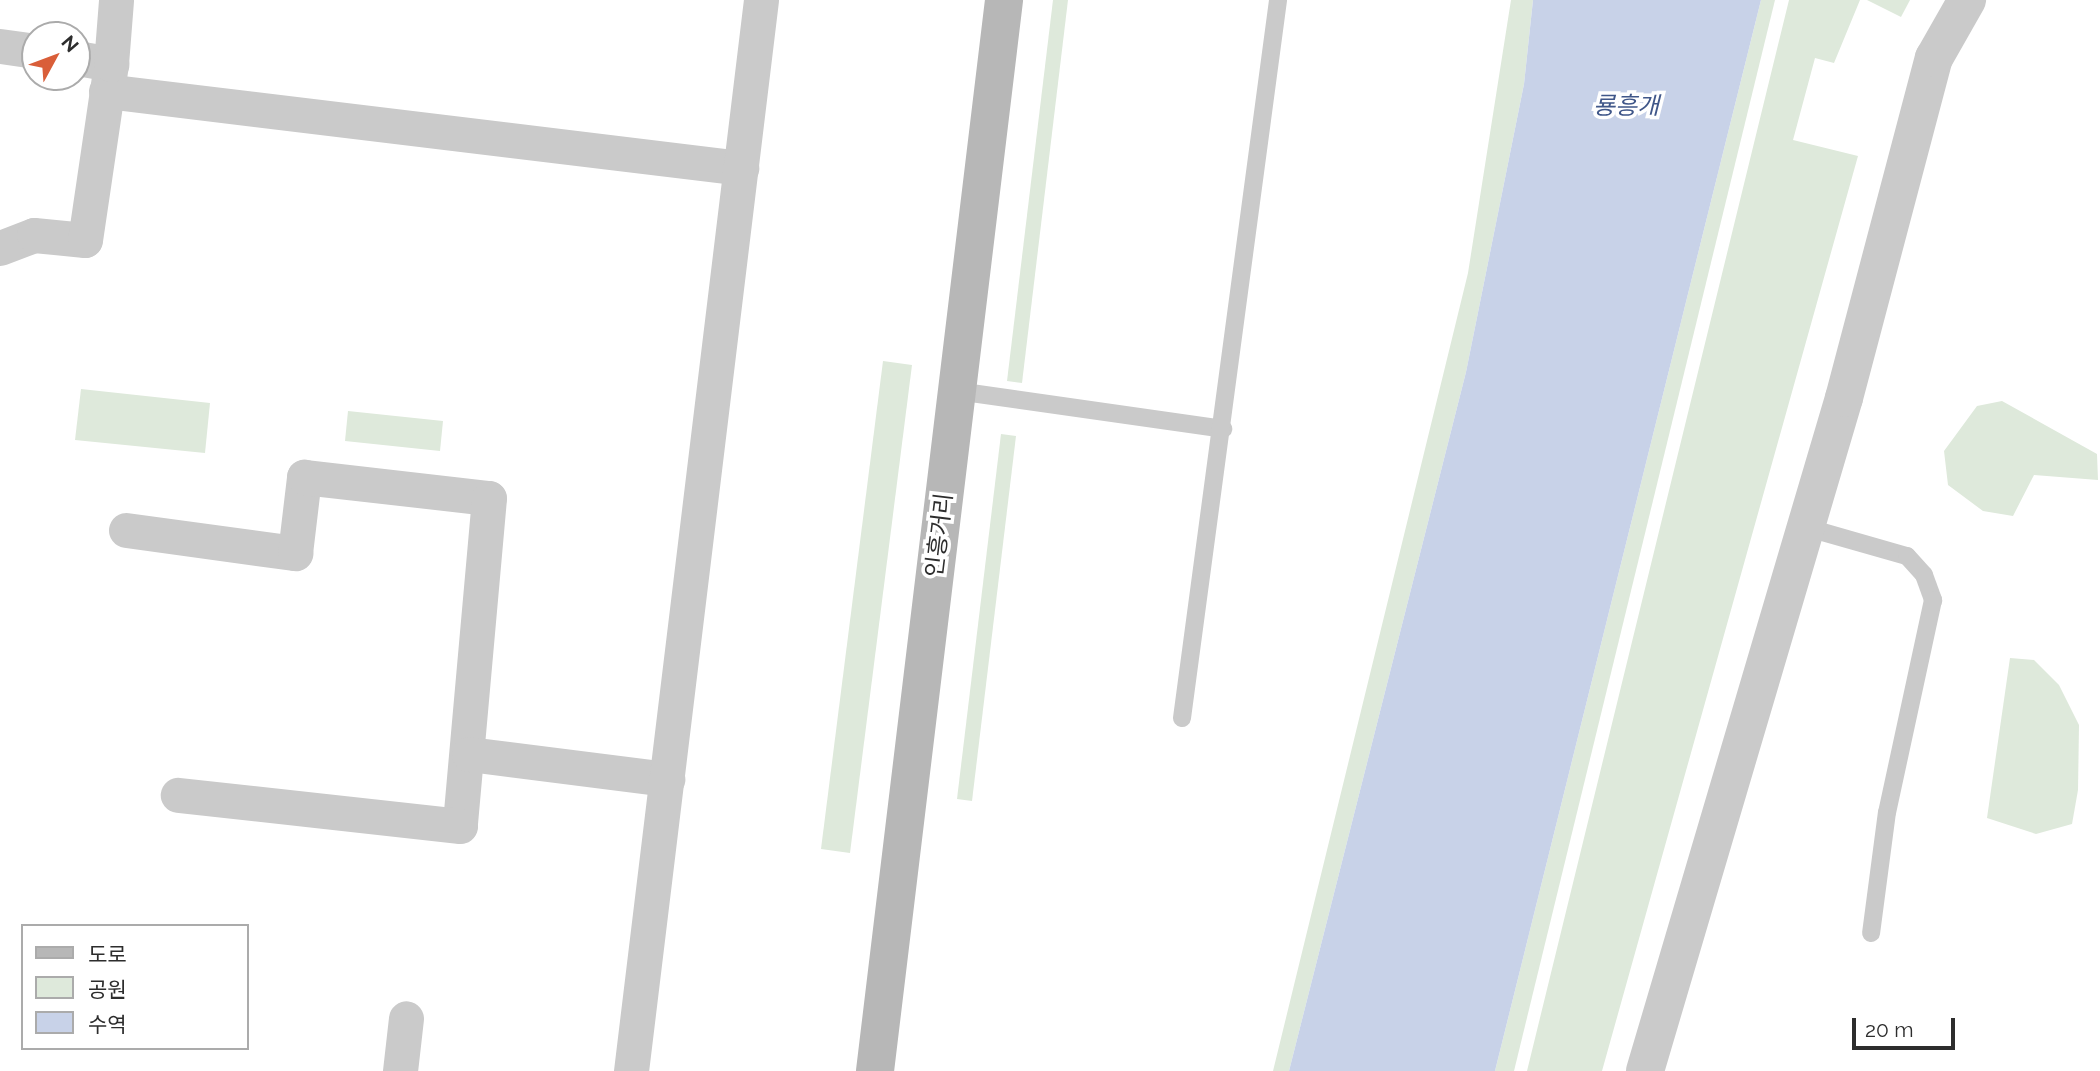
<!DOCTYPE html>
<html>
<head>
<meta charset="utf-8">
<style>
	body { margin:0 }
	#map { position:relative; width:2100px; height:1071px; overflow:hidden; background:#fff; font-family:Raleway,"Noto Sans KR",sans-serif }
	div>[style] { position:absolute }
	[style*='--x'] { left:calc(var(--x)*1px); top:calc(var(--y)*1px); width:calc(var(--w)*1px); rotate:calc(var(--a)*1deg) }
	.green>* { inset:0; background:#dee9db }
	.water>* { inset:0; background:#c8d2e8 }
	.service>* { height:18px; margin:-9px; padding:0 9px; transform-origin:9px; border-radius:9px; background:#cacaca }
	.minor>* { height:35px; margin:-17.5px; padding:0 17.5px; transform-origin:17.5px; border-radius:17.5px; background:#cacaca }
	.tertiary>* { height:38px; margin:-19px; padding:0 19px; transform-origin:19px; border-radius:19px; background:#cacaca }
	.secondary>* { height:38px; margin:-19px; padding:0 19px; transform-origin:19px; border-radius:19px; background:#b7b7b7 }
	span { translate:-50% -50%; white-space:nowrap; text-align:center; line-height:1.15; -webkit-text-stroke:7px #fff; paint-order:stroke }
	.street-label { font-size:23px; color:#2d2d2d }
	.water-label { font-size:24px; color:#405789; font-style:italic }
	.legend { position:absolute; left:21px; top:924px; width:228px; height:126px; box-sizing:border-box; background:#fff; border:2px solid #ababab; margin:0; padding:9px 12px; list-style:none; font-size:21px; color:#2d2d2d }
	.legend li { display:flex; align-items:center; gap:14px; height:35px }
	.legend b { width:35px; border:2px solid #ababab }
	.north { position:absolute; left:21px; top:21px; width:70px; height:70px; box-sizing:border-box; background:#fff; border:2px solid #ababab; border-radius:50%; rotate:49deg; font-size:19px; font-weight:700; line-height:28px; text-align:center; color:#2d2d2d }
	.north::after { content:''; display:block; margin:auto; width:24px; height:32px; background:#d95e39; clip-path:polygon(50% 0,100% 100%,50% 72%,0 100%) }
	.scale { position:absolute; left:1852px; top:1018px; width:103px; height:32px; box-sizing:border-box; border:4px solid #2d2d2d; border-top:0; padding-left:9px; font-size:21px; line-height:24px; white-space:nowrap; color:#2d2d2d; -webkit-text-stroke:5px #fff; paint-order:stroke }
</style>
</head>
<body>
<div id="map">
	<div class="green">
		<div style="clip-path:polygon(1053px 0,1068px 0,1022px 383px,1007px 381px)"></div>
		<div style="clip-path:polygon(1511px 0,1533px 0,1524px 84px,1466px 372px,1289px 1071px,1273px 1071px,1468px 273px)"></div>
		<div style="clip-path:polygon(1761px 0,1775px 0,1514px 1071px,1495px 1071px)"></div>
		<div style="clip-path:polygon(1789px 0,1860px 0,1834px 63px,1815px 58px,1793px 140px,1858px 156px,1602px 1071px,1527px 1071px)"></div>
		<div style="clip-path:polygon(1867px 0,1910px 0,1901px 17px)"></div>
		<div style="clip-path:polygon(883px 361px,912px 365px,850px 853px,821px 849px)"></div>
		<div style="clip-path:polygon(81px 389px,210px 403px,205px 453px,75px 440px)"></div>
		<div style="clip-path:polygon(2002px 401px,2097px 454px,2098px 480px,2034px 475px,2013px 516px,1983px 511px,1948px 485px,1944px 451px,1977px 406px)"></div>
		<div style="clip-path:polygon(348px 411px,443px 421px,440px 451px,345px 441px)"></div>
		<div style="clip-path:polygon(1001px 434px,1016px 436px,972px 801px,957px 799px)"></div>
		<div style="clip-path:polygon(2010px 658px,2034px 660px,2059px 685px,2079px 725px,2078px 790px,2072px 824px,2036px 834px,1987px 818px)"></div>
	</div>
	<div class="water">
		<div style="clip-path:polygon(1533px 0,1761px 0,1495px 1071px,1289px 1071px,1466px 372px,1524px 84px)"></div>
	</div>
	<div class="service">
		<div style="--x:957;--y:391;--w:269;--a:8.1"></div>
		<div style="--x:1805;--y:527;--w:106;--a:15.9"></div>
		<div style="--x:1907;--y:556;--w:25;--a:48"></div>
		<div style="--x:1924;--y:575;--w:27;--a:70"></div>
		<div style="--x:1933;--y:600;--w:217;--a:102.2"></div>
		<div style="--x:1887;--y:812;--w:122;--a:97.5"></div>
		<div style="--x:1182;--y:718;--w:724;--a:-82.38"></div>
	</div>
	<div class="minor">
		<div style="--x:0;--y:46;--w:35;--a:8"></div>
		<div style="--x:77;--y:58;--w:35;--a:10"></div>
		<div style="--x:106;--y:91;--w:640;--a:6.91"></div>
		<div style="--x:0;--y:248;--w:36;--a:-21"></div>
		<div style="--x:34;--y:235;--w:51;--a:5.6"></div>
		<div style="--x:85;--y:240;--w:178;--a:-81.6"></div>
		<div style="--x:111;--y:64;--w:64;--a:-85.5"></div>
		<div style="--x:126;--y:530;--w:171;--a:7.8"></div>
		<div style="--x:295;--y:553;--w:77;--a:-83.2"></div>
		<div style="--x:304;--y:477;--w:186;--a:6.5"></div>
		<div style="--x:489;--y:498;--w:329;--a:95.1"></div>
		<div style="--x:460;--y:826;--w:284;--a:-173.7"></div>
		<div style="--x:469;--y:754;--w:200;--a:7.2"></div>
		<div style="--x:400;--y:1071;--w:53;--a:-83.5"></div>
		<div style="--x:631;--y:1071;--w:1079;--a:-83.08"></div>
	</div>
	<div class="tertiary">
		<div style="--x:1645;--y:1071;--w:702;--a:-73.53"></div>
		<div style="--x:1844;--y:398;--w:352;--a:-75.2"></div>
		<div style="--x:1934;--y:58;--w:67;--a:-60.4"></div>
	</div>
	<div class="secondary">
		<div style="--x:875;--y:1071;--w:1079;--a:-83.13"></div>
	</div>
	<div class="street-label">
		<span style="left:939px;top:535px;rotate:-83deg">인흥거리</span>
	</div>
	<div class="water-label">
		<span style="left:1626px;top:106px">룡흥개</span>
	</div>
	<ul class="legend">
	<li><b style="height:9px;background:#b7b7b7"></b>도로</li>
	<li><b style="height:19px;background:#dee9db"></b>공원</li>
	<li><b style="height:19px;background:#c8d2e8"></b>수역</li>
	</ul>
	<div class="north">N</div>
	<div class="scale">20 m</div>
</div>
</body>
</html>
